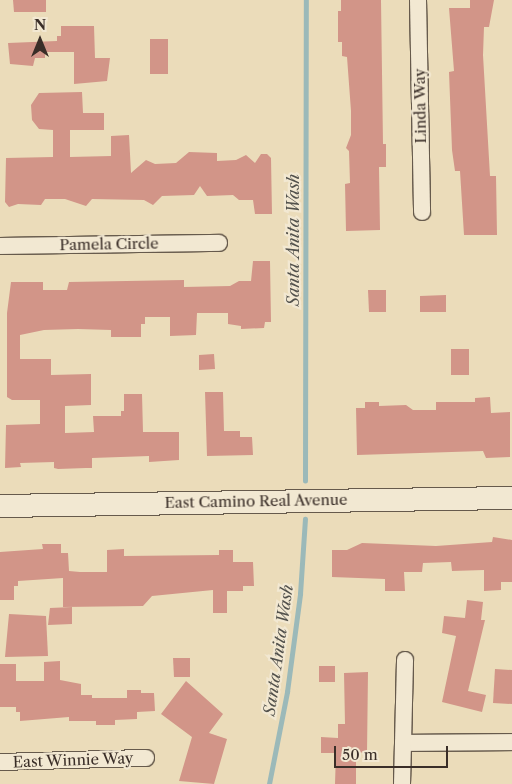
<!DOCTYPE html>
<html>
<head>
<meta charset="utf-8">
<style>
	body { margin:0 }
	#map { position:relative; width:512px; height:784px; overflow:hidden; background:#ebdcba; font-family:"Libre Caslon Text",serif }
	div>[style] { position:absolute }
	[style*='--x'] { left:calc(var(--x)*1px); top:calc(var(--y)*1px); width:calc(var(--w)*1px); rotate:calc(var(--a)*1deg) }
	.stream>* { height:4.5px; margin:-2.25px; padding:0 2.25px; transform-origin:2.25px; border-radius:2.25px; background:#9bb9b9 }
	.building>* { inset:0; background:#d29588 }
	.roads { filter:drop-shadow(1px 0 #665a4c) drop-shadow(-1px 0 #665a4c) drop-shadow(0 1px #665a4c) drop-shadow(0 -1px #665a4c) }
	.street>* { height:16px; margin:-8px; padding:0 8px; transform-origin:8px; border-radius:8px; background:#f2e8d2 }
	.secondary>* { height:22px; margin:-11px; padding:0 11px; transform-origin:11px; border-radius:11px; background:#f2e8d2 }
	span { translate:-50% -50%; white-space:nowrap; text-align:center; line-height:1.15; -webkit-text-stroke:4.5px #f2e8d2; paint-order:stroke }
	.street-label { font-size:15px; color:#3a2e28 }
	.water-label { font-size:16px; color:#52514c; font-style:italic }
	.north { position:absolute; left:15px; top:15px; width:50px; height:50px; -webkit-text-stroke:4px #f2e8d2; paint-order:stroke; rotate:0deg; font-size:14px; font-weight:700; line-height:20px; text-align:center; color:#3a2e28 }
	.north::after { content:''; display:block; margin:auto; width:18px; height:22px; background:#3a2e28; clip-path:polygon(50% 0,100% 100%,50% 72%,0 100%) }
	.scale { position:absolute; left:334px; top:746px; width:114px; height:22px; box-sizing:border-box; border:2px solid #3a2e28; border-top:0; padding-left:6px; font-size:15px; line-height:18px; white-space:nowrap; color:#3a2e28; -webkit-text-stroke:4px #f2e8d2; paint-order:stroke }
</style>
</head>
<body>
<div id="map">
	<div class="stream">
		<div style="--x:305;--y:481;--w:481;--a:-89.9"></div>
		<div style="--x:269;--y:784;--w:94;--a:-78.9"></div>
		<div style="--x:287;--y:692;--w:99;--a:-82.4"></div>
		<div style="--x:300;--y:594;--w:75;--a:-86.2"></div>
	</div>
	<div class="building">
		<div style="clip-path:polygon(13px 0,46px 0,46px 12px,14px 12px)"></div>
		<div style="clip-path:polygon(341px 0,381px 0,383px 144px,386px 144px,386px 167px,379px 167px,380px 230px,346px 231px,345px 184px,350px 183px,349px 151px,346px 148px,351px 135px,351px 111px,347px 57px,342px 56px,342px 42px,338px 42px,338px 11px,341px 11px)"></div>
		<div style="clip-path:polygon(470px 0,494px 0,489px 27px,484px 27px,483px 55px,490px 176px,496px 176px,497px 235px,464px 235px,460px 171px,455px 171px,452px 150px,449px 72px,454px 71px,449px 8px,470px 8px)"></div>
		<div style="clip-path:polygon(61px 26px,94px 26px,95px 58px,110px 58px,107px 81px,74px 84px,74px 52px,45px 52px,45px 58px,35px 58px,33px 66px,10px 64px,8px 43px,57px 41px,57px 36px,61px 36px)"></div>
		<div style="clip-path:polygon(150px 39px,168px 39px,168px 74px,150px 74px)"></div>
		<div style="clip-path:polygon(82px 92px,83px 113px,104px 113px,104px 130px,70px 130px,70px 157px,111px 156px,111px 136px,129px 135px,131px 173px,146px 160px,155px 164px,176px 163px,189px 152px,217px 153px,217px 161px,236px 160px,246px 155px,255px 163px,261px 154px,267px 154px,271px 158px,272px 214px,255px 214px,253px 200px,239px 200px,233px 195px,207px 196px,200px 186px,194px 195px,162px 196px,153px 205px,144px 200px,92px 199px,86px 206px,65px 199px,45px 199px,41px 205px,18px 204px,9px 207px,5px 202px,6px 158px,53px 157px,53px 130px,39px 129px,32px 120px,31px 105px,39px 93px)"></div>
		<div style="clip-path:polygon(253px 261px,270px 261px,271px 322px,265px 322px,264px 328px,241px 329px,241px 326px,228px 324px,228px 313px,197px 313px,196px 335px,170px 336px,170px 317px,145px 317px,145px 324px,141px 324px,141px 337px,111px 337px,111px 330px,78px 329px,44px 330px,20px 335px,20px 359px,51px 359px,51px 375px,91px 374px,91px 405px,65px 406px,65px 433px,94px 432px,93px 416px,121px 416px,121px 411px,124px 411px,124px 394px,142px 394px,143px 432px,179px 432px,179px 460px,149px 462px,149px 456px,92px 458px,92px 468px,86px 468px,58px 469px,54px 468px,54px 462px,20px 463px,21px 467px,5px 468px,6px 425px,40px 424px,40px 400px,12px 400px,7px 397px,7px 313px,11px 282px,43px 282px,43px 290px,67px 290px,69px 282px,184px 280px,184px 287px,230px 286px,239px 281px,251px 281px)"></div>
		<div style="clip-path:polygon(368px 290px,386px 290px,386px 312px,369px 312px)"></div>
		<div style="clip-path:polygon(446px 295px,446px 312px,420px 312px,420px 296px)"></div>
		<div style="clip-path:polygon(451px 349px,469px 349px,469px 375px,451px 375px)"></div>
		<div style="clip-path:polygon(214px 354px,215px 369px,199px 370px,199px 355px)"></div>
		<div style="clip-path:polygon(205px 392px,223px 392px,224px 431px,240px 431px,240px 437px,252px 437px,253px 455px,207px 456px)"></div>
		<div style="clip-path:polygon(490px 397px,491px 413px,510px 412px,510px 457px,486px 458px,483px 451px,357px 455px,356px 408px,365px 408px,365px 402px,379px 402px,379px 406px,406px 405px,413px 410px,436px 410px,436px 402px,475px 402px,475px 398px)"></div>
		<div style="clip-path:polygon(493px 537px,512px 540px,512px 582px,501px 582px,501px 590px,484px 591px,484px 570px,452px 571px,451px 562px,423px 563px,422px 572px,404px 572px,405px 591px,385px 591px,385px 579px,332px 577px,332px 550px,347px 550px,362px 543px,436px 546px,492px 542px)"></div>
		<div style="clip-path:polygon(42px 544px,61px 544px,61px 553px,68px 553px,69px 571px,80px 572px,107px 572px,107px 550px,124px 549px,124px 556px,219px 555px,219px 550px,233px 550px,233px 562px,253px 562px,254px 586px,243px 586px,243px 591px,227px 591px,227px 613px,213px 613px,213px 590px,152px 596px,143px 606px,63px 607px,63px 578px,18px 581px,18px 586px,14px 586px,14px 600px,0 600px,0 552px,43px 549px)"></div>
		<div style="clip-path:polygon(467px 600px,483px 602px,481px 620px,485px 620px,468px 691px,486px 695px,482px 712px,442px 702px,456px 636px,442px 633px,444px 616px,465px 618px)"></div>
		<div style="clip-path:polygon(72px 607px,72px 624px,48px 625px,50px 608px)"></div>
		<div style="clip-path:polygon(9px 614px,46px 616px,48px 656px,5px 657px)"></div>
		<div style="clip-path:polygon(173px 658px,190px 658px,190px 677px,174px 677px)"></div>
		<div style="clip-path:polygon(60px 661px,60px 680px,81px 684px,81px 695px,92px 695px,92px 698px,127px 698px,127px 690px,141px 690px,141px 693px,154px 693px,155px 711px,137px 712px,137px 719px,115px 720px,115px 725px,96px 725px,96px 721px,69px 721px,69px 717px,20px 721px,20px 712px,16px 712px,16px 707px,0 707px,0 664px,16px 664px,16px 681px,44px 681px,44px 662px)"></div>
		<div style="clip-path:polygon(319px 666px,335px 666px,335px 682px,319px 682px)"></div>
		<div style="clip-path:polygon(495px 669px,512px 670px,512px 704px,493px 703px)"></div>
		<div style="clip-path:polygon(368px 672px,367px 753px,356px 752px,356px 784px,335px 784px,336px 753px,321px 753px,321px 737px,338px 738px,338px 724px,345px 724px,344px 673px)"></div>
		<div style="clip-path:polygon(186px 681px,223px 714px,209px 733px,227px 739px,214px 784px,179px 781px,192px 737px,161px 714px)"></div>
	</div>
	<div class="roads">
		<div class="street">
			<div style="--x:418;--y:0;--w:212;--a:88.9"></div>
			<div style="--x:0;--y:246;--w:219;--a:-0.8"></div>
			<div style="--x:403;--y:743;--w:109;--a:-0.5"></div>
			<div style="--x:0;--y:762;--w:146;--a:-1.6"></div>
			<div style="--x:402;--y:784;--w:124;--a:-88.6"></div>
		</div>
		<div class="secondary">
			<div style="--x:0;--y:506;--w:512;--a:-0.9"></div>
		</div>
	</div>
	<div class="street-label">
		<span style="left:420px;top:106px;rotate:-91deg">Linda Way</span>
		<span style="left:109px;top:244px;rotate:-1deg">Pamela Circle</span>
		<span style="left:256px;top:501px;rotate:-1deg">East Camino Real Avenue</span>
		<span style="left:73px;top:760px;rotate:-2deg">East Winnie Way</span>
	</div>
	<div class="water-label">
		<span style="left:293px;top:240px;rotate:-90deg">Santa Anita Wash</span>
		<span style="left:278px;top:650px;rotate:-82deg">Santa Anita Wash</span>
	</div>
	<div class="north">N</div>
	<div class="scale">50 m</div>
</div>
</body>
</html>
